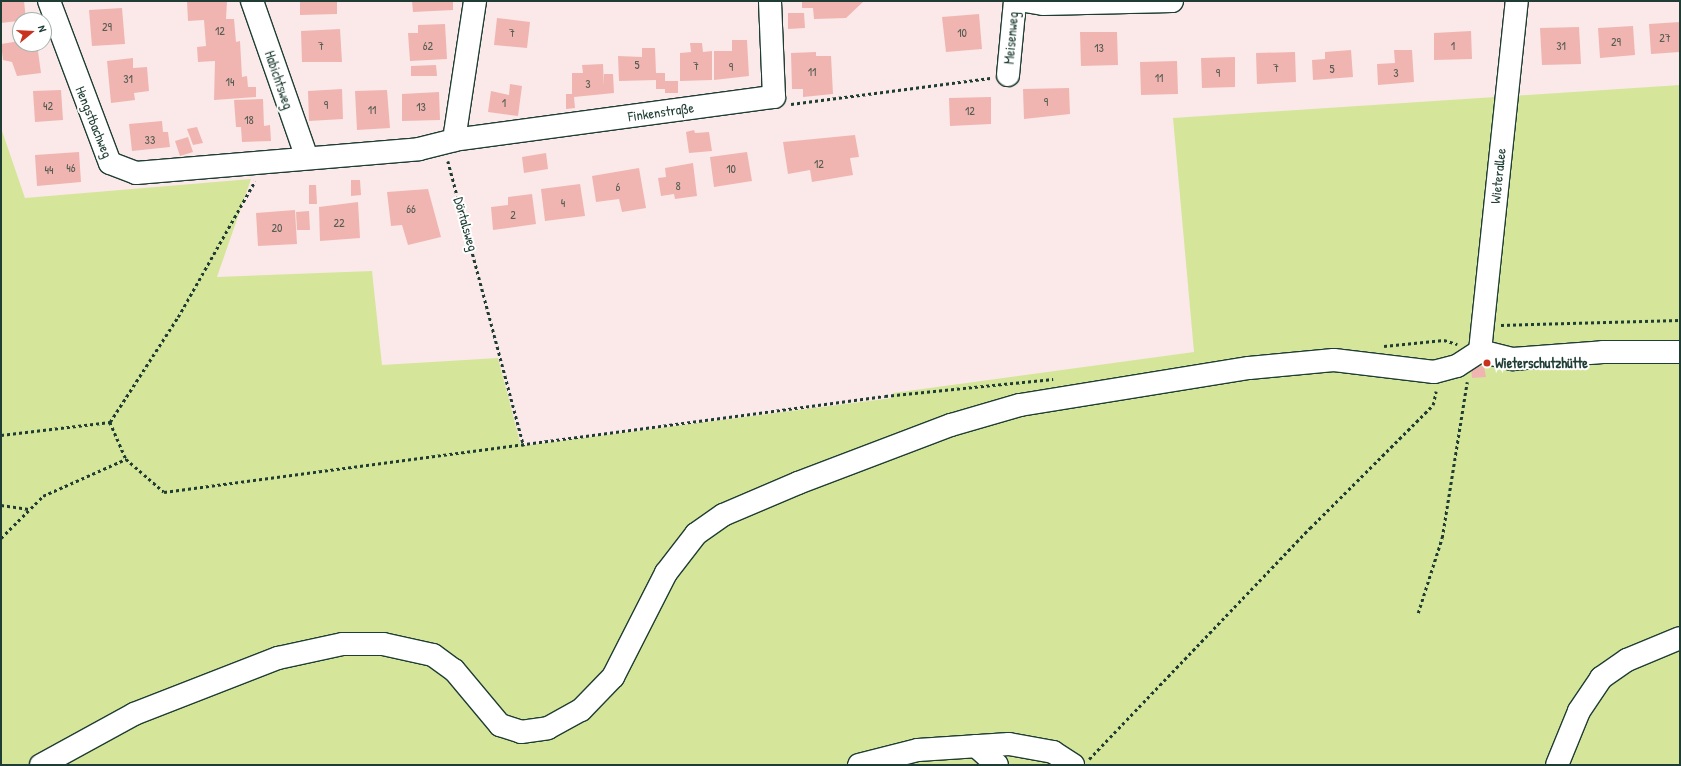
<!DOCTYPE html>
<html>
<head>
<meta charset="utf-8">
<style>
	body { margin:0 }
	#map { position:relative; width:1681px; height:766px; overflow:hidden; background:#fae9e8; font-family:"Patrick Hand",sans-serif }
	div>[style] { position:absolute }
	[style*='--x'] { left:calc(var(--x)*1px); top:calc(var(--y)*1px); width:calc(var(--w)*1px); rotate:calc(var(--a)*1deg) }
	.green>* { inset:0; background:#d5e69a }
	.building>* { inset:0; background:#f0b5b1 }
	.path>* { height:2.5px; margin-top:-1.25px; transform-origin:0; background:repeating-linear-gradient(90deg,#1f3d34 0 3px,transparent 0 6px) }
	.roads { filter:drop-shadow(1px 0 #1f3d34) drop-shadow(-1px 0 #1f3d34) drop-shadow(0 1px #1f3d34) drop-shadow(0 -1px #1f3d34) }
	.minor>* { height:22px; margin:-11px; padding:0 11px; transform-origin:11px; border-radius:11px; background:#fff }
	.dots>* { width:11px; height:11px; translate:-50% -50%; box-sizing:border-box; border:2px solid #fff; border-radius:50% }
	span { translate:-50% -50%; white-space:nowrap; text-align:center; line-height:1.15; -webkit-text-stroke:4px #fff; paint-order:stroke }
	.number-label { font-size:12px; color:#535b53 }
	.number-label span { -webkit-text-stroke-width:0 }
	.street-label { font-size:14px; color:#1f3d34 }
	.poi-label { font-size:14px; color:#1f3d34; font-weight:700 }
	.left { translate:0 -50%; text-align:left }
	.frame { position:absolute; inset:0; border:2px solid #1f3d34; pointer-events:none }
	.north { position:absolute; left:12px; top:12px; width:40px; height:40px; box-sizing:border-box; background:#fff; border:1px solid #a5b1ae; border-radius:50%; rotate:72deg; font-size:11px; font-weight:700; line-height:16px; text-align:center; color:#1f3d34 }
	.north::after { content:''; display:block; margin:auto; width:14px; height:18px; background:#c8321e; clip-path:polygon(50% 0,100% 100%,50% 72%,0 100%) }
</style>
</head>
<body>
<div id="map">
	<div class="green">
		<div style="clip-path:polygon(1680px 85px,1680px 765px,1px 765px,1px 128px,25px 198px,251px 179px,217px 277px,372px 271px,382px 365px,498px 358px,521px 446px,892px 398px,893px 393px,1194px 352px,1173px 118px)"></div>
	</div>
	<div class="building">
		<div style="clip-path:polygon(1px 1px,24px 1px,26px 20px,1px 23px)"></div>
		<div style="clip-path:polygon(187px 1px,227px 1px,226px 19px,234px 19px,236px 42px,240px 41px,242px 77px,247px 76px,248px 87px,256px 87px,256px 97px,214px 100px,215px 61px,198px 62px,197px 47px,206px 46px,204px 20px,188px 21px)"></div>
		<div style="clip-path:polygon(300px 1px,337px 1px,337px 14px,300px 15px)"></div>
		<div style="clip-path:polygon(412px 1px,453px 1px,453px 10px,413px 12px)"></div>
		<div style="clip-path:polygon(802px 1px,864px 1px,846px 18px,814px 19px,813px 8px,802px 8px)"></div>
		<div style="clip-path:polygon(122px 8px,125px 44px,92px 46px,89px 10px)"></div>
		<div style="clip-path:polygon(788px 13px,804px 13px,805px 28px,788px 29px)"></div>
		<div style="clip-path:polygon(979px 14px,982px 49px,946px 52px,942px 17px)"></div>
		<div style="clip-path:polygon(497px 18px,530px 22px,527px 48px,494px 45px)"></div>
		<div style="clip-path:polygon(1680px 22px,1680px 52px,1651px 54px,1649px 24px)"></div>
		<div style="clip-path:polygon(445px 24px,447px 59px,410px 61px,408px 33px,418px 33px,418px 25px)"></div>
		<div style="clip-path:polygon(1633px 26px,1635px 55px,1600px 58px,1598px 28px)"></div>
		<div style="clip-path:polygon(1579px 27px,1581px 64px,1542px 65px,1540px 28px)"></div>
		<div style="clip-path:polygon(340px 29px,342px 62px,302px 62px,301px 31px)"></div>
		<div style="clip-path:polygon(1471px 31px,1472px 59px,1434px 60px,1434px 33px)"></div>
		<div style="clip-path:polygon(1080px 32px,1117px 32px,1118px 65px,1081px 66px)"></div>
		<div style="clip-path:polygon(732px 40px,747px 40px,749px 76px,714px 80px,714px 51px,732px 51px)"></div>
		<div style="clip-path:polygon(20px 41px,20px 44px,37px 44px,41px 73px,17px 76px,12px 62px,3px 60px,1px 44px)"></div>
		<div style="clip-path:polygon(690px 43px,702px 43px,703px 52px,712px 51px,712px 80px,680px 81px,680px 53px,691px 52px)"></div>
		<div style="clip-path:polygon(642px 48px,655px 48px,656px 73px,665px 73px,665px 81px,678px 81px,678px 93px,665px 93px,665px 89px,656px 89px,656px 80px,619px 81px,618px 56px,642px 57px)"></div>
		<div style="clip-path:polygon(1351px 50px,1353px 77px,1313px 80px,1312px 60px,1325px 59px,1325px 52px)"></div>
		<div style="clip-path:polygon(1394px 50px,1412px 50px,1414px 82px,1378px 85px,1377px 64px,1395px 63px)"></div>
		<div style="clip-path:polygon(816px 52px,816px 56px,831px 56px,833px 94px,803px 97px,803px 89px,792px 89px,791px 53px)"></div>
		<div style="clip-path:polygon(1295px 52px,1296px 82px,1257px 84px,1256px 53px)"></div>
		<div style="clip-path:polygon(1235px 57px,1235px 87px,1202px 88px,1201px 58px)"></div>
		<div style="clip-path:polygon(133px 58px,133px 68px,147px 67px,149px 91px,134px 93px,135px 100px,111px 103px,107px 61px)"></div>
		<div style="clip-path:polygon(1177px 61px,1178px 94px,1141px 95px,1140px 62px)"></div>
		<div style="clip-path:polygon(603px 64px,604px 86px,604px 74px,613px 74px,614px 93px,574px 97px,575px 108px,566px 109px,566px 94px,572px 94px,572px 73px,583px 73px,582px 65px)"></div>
		<div style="clip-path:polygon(436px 65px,437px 76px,411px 76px,411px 66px)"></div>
		<div style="clip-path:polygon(510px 84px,522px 86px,518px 116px,488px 112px,491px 91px,509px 95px)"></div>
		<div style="clip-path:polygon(1069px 88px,1070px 114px,1024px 119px,1023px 89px)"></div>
		<div style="clip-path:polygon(342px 89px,343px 119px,309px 121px,308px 91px)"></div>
		<div style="clip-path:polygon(61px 90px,63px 120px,35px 122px,33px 91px)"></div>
		<div style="clip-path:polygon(387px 90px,390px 128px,357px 130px,355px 91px)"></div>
		<div style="clip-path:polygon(439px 92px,440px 120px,402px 121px,402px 94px)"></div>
		<div style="clip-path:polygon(991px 97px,991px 124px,950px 126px,949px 98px)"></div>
		<div style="clip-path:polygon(263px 99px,264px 126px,270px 125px,271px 141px,242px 142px,241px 127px,236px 127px,234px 100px)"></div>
		<div style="clip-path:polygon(162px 121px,163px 132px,168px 132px,170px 147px,132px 151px,129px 124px)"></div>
		<div style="clip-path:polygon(197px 127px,203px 143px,193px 145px,187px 129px)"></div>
		<div style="clip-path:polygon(694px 130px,695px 133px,709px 132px,712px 151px,689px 153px,686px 132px)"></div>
		<div style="clip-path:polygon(855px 135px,859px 157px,850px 158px,853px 175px,812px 182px,810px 170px,788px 174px,783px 142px)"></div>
		<div style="clip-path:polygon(188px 137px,193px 152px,180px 156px,175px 141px)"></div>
		<div style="clip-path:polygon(79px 152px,81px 182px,37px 186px,35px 155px)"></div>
		<div style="clip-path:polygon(747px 152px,752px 181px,714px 187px,710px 157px)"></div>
		<div style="clip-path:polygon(546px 153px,548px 169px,524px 173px,522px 157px)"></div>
		<div style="clip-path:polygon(693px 163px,697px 196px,675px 199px,674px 194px,661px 196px,658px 178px,666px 177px,665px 168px)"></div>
		<div style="clip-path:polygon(639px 168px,646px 208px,622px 212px,619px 199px,596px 202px,592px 176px)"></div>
		<div style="clip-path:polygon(351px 180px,360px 180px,361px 195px,351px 196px)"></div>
		<div style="clip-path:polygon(580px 184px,585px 216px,545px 221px,541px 189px)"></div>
		<div style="clip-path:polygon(309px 185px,316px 185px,317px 204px,309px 204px)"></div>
		<div style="clip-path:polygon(428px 189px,441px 237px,408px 245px,402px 225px,391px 226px,387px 192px)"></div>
		<div style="clip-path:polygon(532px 194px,536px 224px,493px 230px,491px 207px,508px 205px,508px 197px)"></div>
		<div style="clip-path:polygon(358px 202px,360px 238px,320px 241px,319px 207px)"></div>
		<div style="clip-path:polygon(295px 210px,297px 244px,258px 246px,256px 213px)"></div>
		<div style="clip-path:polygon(309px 211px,310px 230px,297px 230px,296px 212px)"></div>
		<div style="clip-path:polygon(1484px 366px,1486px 377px,1472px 378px,1471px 367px)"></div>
	</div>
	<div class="path">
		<div style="--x:791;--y:104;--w:201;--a:-7.4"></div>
		<div style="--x:448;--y:161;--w:295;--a:75.1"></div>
		<div style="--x:1501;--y:325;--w:179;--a:-1.6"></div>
		<div style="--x:1384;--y:346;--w:60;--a:-5.7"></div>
		<div style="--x:1444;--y:340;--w:14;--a:17"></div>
		<div style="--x:110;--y:422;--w:40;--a:66.6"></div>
		<div style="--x:126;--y:459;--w:50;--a:41"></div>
		<div style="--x:164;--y:492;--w:727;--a:-7.58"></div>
		<div style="--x:885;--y:396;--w:169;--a:-5.8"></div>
		<div style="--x:1;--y:435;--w:110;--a:-6.8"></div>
		<div style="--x:110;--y:422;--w:125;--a:-57.1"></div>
		<div style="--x:178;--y:317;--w:156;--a:-60.5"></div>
		<div style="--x:1;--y:505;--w:28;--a:8"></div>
		<div style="--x:1;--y:538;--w:59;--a:-45"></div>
		<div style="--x:43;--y:496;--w:91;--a:-24"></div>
		<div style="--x:1418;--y:613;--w:79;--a:-72.3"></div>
		<div style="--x:1442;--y:538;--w:158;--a:-80.9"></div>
		<div style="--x:1089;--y:759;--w:320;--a:-46.3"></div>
		<div style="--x:1310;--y:528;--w:174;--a:-45"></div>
		<div style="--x:1433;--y:405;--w:14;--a:-78"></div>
	</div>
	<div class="roads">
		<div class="minor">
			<div style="--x:49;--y:1;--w:173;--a:69.4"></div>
			<div style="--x:110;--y:163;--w:28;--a:21"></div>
			<div style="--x:136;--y:173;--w:284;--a:-4.8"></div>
			<div style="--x:419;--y:149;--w:36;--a:-14"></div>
			<div style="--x:454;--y:140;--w:323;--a:-7.7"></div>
			<div style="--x:774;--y:97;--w:96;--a:-92.4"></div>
			<div style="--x:252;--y:1;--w:166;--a:70.7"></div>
			<div style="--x:1025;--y:1;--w:18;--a:9"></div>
			<div style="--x:1043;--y:4;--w:129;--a:-1.3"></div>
			<div style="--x:1008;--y:75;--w:74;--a:-84.6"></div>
			<div style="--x:454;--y:140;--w:141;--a:-81.4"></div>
			<div style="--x:1480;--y:351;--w:352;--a:-84"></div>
			<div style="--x:1480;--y:351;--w:34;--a:14"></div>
			<div style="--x:1513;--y:359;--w:90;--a:-4.4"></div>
			<div style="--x:1603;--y:352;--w:77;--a:0"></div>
			<div style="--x:976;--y:746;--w:28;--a:42"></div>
			<div style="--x:41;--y:765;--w:106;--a:-28.7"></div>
			<div style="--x:134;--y:714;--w:155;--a:-21.3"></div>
			<div style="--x:278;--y:658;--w:66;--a:-12.2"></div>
			<div style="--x:343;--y:644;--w:40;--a:0"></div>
			<div style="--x:383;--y:644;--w:51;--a:12.4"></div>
			<div style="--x:433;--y:655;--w:26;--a:36"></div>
			<div style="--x:454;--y:670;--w:72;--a:50.1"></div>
			<div style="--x:500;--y:725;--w:22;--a:18"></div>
			<div style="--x:521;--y:732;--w:27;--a:-8"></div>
			<div style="--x:548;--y:728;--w:38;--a:-29"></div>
			<div style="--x:581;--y:710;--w:46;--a:-45.9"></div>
			<div style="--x:613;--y:677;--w:117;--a:-63"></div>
			<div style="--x:666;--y:573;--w:49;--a:-52.4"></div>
			<div style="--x:696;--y:534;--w:33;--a:-35"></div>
			<div style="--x:723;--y:515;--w:82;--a:-23.1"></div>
			<div style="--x:798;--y:483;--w:164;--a:-20.8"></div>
			<div style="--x:951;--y:425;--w:72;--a:-16.2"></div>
			<div style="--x:1020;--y:405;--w:232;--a:-9.2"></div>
			<div style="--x:1249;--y:368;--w:85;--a:-5.4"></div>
			<div style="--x:1334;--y:360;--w:101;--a:6.8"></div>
			<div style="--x:1434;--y:372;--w:24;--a:-15"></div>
			<div style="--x:1457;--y:366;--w:27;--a:-33"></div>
			<div style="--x:859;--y:765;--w:61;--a:-14.3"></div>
			<div style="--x:918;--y:750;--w:91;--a:-3.8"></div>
			<div style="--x:1009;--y:744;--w:45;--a:10.3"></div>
			<div style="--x:1053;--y:752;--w:24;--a:33"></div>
			<div style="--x:1557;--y:765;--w:58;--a:-67.8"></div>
			<div style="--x:1579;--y:711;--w:40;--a:-56"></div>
			<div style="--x:1601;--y:678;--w:32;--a:-35"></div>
			<div style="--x:1627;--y:660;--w:57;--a:-22.5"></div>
		</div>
	</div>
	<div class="dots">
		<div style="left:1487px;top:363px;background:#c8321e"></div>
	</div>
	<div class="number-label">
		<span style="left:107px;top:27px">29</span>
		<span style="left:220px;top:31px">12</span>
		<span style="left:512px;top:33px">7</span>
		<span style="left:962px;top:33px">10</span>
		<span style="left:1665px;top:38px">27</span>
		<span style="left:1616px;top:42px">29</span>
		<span style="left:321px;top:46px">7</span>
		<span style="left:428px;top:46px">62</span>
		<span style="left:1453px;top:46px">1</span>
		<span style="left:1561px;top:46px">31</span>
		<span style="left:1099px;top:48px">13</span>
		<span style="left:637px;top:65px">5</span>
		<span style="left:696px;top:66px">7</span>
		<span style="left:731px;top:67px">9</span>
		<span style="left:1276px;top:68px">7</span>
		<span style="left:1332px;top:69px">5</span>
		<span style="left:812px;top:72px">11</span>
		<span style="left:1218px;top:73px">9</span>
		<span style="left:1396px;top:73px">3</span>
		<span style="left:1159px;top:78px">11</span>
		<span style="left:128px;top:79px">31</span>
		<span style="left:230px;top:82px">14</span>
		<span style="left:588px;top:84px">3</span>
		<span style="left:1046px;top:102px">9</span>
		<span style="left:504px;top:103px">1</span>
		<span style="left:326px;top:105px">9</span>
		<span style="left:48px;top:106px">42</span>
		<span style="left:421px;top:107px">13</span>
		<span style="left:372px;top:110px">11</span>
		<span style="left:970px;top:111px">12</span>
		<span style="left:249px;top:120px">18</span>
		<span style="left:150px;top:140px">33</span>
		<span style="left:819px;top:164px">12</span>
		<span style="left:71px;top:168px">46</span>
		<span style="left:731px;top:169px">10</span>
		<span style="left:49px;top:170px">44</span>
		<span style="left:678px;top:186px">8</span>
		<span style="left:618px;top:187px">6</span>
		<span style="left:563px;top:203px">4</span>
		<span style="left:411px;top:209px">66</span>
		<span style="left:513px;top:215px">2</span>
		<span style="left:339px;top:223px">22</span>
		<span style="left:277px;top:228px">20</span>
	</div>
	<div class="street-label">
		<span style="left:1011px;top:38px;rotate:-85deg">Meisenweg</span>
		<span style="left:279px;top:80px;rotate:71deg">Habichtsweg</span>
		<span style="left:661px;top:112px;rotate:-8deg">Finkenstraße</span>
		<span style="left:94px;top:122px;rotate:68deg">Hengstbachweg</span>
		<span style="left:1498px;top:176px;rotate:-84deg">Wieterallee</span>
		<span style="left:466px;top:224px;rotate:74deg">Dörtalsweg</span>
	</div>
	<div class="poi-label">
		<span class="left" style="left:1495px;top:363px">Wieterschutzhütte</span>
	</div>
	<div class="frame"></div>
	<div class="north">N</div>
</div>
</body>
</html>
